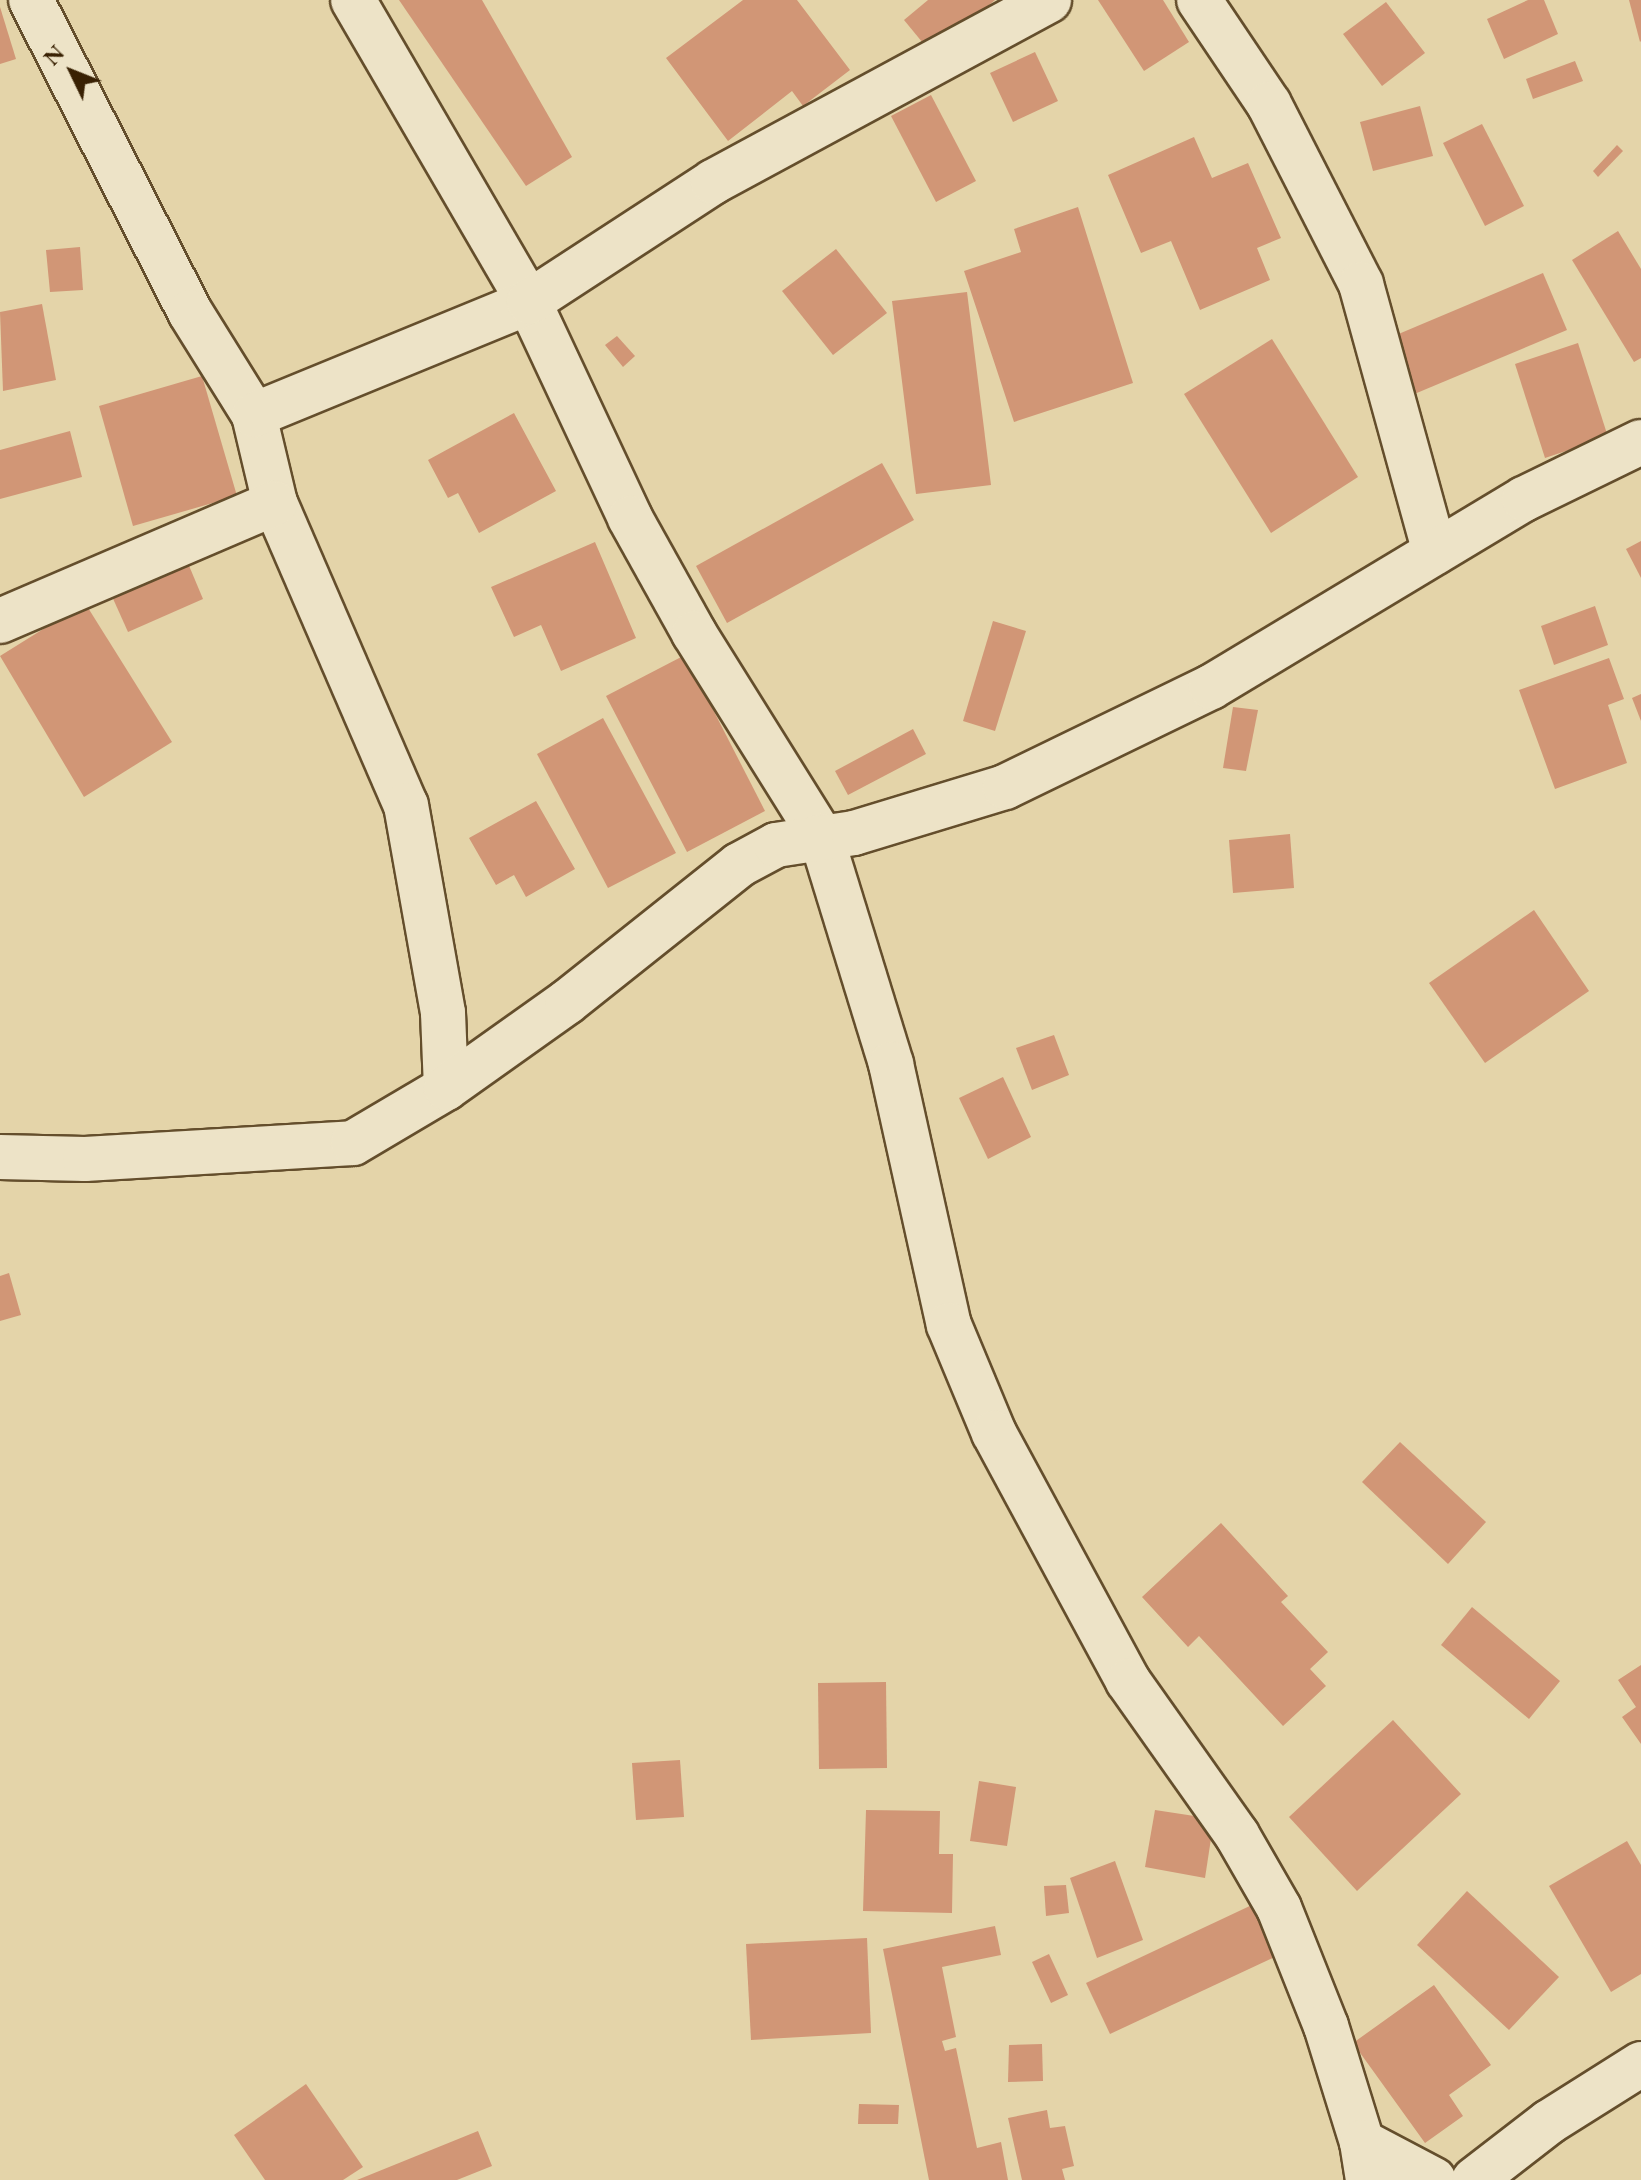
<!DOCTYPE html>
<html>
<head>
<meta charset="utf-8">
<style>
	body { margin:0 }
	#map { position:relative; width:1641px; height:2180px; overflow:hidden; background:#e4d4a9; font-family:"EB Garamond",serif }
	div>[style] { position:absolute }
	[style*='--x'] { left:calc(var(--x)*1px); top:calc(var(--y)*1px); width:calc(var(--w)*1px); rotate:calc(var(--a)*1deg) }
	.building>* { inset:0; background:#d19676 }
	.roads { filter:drop-shadow(2px 0 #644e2c) drop-shadow(-2px 0 #644e2c) drop-shadow(0 2px #644e2c) drop-shadow(0 -2px #644e2c) }
	.minor>* { height:44px; margin:-22px; padding:0 22px; transform-origin:22px; border-radius:22px; background:#ede3c7 }
	span { translate:-50% -50%; white-space:nowrap; text-align:center; line-height:1.15; -webkit-text-stroke:6px #ede3c7; paint-order:stroke }
	.north { position:absolute; left:32px; top:32px; width:80px; height:80px; -webkit-text-stroke:6px #ede3c7; paint-order:stroke; rotate:313deg; font-size:22px; font-weight:700; line-height:32px; text-align:center; color:#392103 }
	.north::after { content:''; display:block; margin:auto; width:28px; height:36px; background:#392103; clip-path:polygon(50% 0,100% 100%,50% 72%,0 100%) }
</style>
</head>
<body>
<div id="map">
	<div class="building">
		<div style="clip-path:polygon(399px 0,482px 0,572px 157px,526px 186px)"></div>
		<div style="clip-path:polygon(743px 0,797px 0,850px 70px,803px 106px,792px 91px,728px 141px,666px 58px)"></div>
		<div style="clip-path:polygon(928px 0,995px 0,932px 54px,904px 20px)"></div>
		<div style="clip-path:polygon(1098px 0,1163px 0,1189px 42px,1144px 71px)"></div>
		<div style="clip-path:polygon(1528px 0,1544px 0,1558px 34px,1504px 59px,1487px 19px)"></div>
		<div style="clip-path:polygon(1629px 0,1641px 0,1641px 41px,1640px 42px)"></div>
		<div style="clip-path:polygon(1386px 2px,1425px 53px,1382px 86px,1343px 34px)"></div>
		<div style="clip-path:polygon(0 7px,16px 59px,0 64px)"></div>
		<div style="clip-path:polygon(1035px 52px,1058px 101px,1013px 122px,990px 73px)"></div>
		<div style="clip-path:polygon(1575px 61px,1583px 81px,1533px 99px,1526px 79px)"></div>
		<div style="clip-path:polygon(931px 95px,976px 181px,936px 202px,891px 116px)"></div>
		<div style="clip-path:polygon(1420px 106px,1433px 156px,1373px 171px,1360px 122px)"></div>
		<div style="clip-path:polygon(1482px 124px,1524px 206px,1485px 226px,1443px 143px)"></div>
		<div style="clip-path:polygon(1194px 137px,1212px 178px,1248px 163px,1281px 238px,1257px 248px,1270px 280px,1200px 310px,1171px 241px,1141px 253px,1108px 175px)"></div>
		<div style="clip-path:polygon(1617px 145px,1623px 151px,1598px 177px,1593px 171px)"></div>
		<div style="clip-path:polygon(1078px 207px,1133px 383px,1014px 422px,964px 271px,1021px 252px,1014px 229px)"></div>
		<div style="clip-path:polygon(1618px 231px,1641px 269px,1641px 358px,1634px 362px,1572px 260px)"></div>
		<div style="clip-path:polygon(80px 247px,83px 290px,50px 292px,46px 250px)"></div>
		<div style="clip-path:polygon(836px 249px,887px 313px,833px 355px,782px 291px)"></div>
		<div style="clip-path:polygon(1543px 273px,1567px 330px,1412px 395px,1389px 338px)"></div>
		<div style="clip-path:polygon(967px 292px,991px 485px,916px 494px,892px 301px)"></div>
		<div style="clip-path:polygon(42px 304px,56px 380px,3px 391px,0 312px)"></div>
		<div style="clip-path:polygon(617px 336px,635px 356px,623px 367px,605px 345px)"></div>
		<div style="clip-path:polygon(1272px 339px,1358px 477px,1271px 533px,1184px 394px)"></div>
		<div style="clip-path:polygon(1578px 343px,1608px 437px,1545px 458px,1515px 364px)"></div>
		<div style="clip-path:polygon(202px 376px,237px 496px,133px 526px,99px 406px)"></div>
		<div style="clip-path:polygon(514px 413px,556px 491px,479px 533px,458px 493px,448px 498px,428px 460px)"></div>
		<div style="clip-path:polygon(70px 431px,82px 477px,0 499px,0 450px)"></div>
		<div style="clip-path:polygon(882px 463px,914px 520px,727px 623px,696px 566px)"></div>
		<div style="clip-path:polygon(1641px 541px,1641px 578px,1626px 549px)"></div>
		<div style="clip-path:polygon(595px 542px,636px 638px,561px 671px,541px 625px,514px 637px,491px 587px)"></div>
		<div style="clip-path:polygon(182px 549px,203px 599px,128px 632px,106px 583px)"></div>
		<div style="clip-path:polygon(85px 603px,172px 742px,84px 797px,0 656px)"></div>
		<div style="clip-path:polygon(1595px 606px,1608px 645px,1554px 665px,1541px 626px)"></div>
		<div style="clip-path:polygon(993px 621px,1026px 631px,995px 731px,963px 721px)"></div>
		<div style="clip-path:polygon(685px 655px,765px 811px,687px 852px,606px 696px)"></div>
		<div style="clip-path:polygon(1609px 658px,1624px 699px,1608px 705px,1627px 763px,1555px 789px,1519px 690px)"></div>
		<div style="clip-path:polygon(1641px 694px,1641px 721px,1632px 698px)"></div>
		<div style="clip-path:polygon(1233px 707px,1258px 710px,1246px 771px,1223px 768px)"></div>
		<div style="clip-path:polygon(603px 718px,676px 853px,608px 888px,537px 754px)"></div>
		<div style="clip-path:polygon(913px 729px,926px 754px,848px 795px,835px 771px)"></div>
		<div style="clip-path:polygon(536px 801px,575px 869px,526px 897px,514px 875px,496px 885px,469px 838px)"></div>
		<div style="clip-path:polygon(1290px 834px,1294px 888px,1233px 893px,1229px 840px)"></div>
		<div style="clip-path:polygon(1534px 910px,1589px 991px,1485px 1063px,1429px 983px)"></div>
		<div style="clip-path:polygon(1054px 1035px,1069px 1075px,1032px 1090px,1016px 1048px)"></div>
		<div style="clip-path:polygon(1003px 1077px,1031px 1137px,988px 1159px,959px 1098px)"></div>
		<div style="clip-path:polygon(9px 1273px,21px 1315px,0 1321px,0 1276px)"></div>
		<div style="clip-path:polygon(1400px 1442px,1486px 1522px,1448px 1564px,1362px 1482px)"></div>
		<div style="clip-path:polygon(1221px 1523px,1288px 1596px,1281px 1602px,1328px 1652px,1310px 1669px,1326px 1686px,1283px 1726px,1199px 1636px,1188px 1647px,1142px 1597px)"></div>
		<div style="clip-path:polygon(1472px 1607px,1560px 1681px,1529px 1719px,1441px 1645px)"></div>
		<div style="clip-path:polygon(1641px 1665px,1641px 1744px,1622px 1717px,1636px 1707px,1618px 1680px)"></div>
		<div style="clip-path:polygon(886px 1682px,887px 1768px,819px 1769px,818px 1683px)"></div>
		<div style="clip-path:polygon(1393px 1720px,1461px 1794px,1357px 1891px,1289px 1817px)"></div>
		<div style="clip-path:polygon(680px 1760px,684px 1817px,636px 1820px,632px 1763px)"></div>
		<div style="clip-path:polygon(979px 1781px,1016px 1787px,1007px 1846px,970px 1841px)"></div>
		<div style="clip-path:polygon(866px 1810px,940px 1811px,939px 1854px,953px 1854px,952px 1913px,863px 1911px)"></div>
		<div style="clip-path:polygon(1155px 1810px,1214px 1819px,1205px 1878px,1145px 1867px)"></div>
		<div style="clip-path:polygon(1627px 1841px,1641px 1865px,1641px 1974px,1611px 1992px,1549px 1886px)"></div>
		<div style="clip-path:polygon(1115px 1861px,1143px 1940px,1097px 1958px,1070px 1878px)"></div>
		<div style="clip-path:polygon(1066px 1885px,1069px 1913px,1046px 1916px,1044px 1886px)"></div>
		<div style="clip-path:polygon(1467px 1891px,1559px 1977px,1509px 2030px,1417px 1945px)"></div>
		<div style="clip-path:polygon(1254px 1904px,1277px 1956px,1110px 2034px,1086px 1983px)"></div>
		<div style="clip-path:polygon(995px 1926px,1001px 1955px,942px 1967px,956px 2037px,942px 2041px,945px 2051px,956px 2048px,977px 2148px,1001px 2142px,1008px 2180px,929px 2180px,883px 1949px)"></div>
		<div style="clip-path:polygon(867px 1938px,871px 2033px,751px 2040px,746px 1944px)"></div>
		<div style="clip-path:polygon(1049px 1954px,1068px 1995px,1051px 2003px,1032px 1962px)"></div>
		<div style="clip-path:polygon(1434px 1985px,1491px 2065px,1449px 2095px,1463px 2116px,1425px 2143px,1353px 2043px)"></div>
		<div style="clip-path:polygon(1042px 2044px,1043px 2081px,1008px 2082px,1009px 2045px)"></div>
		<div style="clip-path:polygon(306px 2084px,363px 2167px,343px 2180px,265px 2180px,234px 2135px)"></div>
		<div style="clip-path:polygon(859px 2104px,899px 2105px,898px 2124px,858px 2124px)"></div>
		<div style="clip-path:polygon(1047px 2110px,1050px 2128px,1065px 2126px,1074px 2166px,1062px 2169px,1065px 2180px,1022px 2180px,1008px 2118px)"></div>
		<div style="clip-path:polygon(478px 2131px,492px 2166px,457px 2180px,357px 2180px)"></div>
	</div>
	<div class="roads">
		<div class="minor">
			<div style="--x:31;--y:0;--w:350;--a:63"></div>
			<div style="--x:190;--y:312;--w:121;--a:58.1"></div>
			<div style="--x:254;--y:415;--w:90;--a:76.6"></div>
			<div style="--x:275;--y:503;--w:329;--a:66.6"></div>
			<div style="--x:406;--y:805;--w:211;--a:79.9"></div>
			<div style="--x:443;--y:1013;--w:75;--a:87.7"></div>
			<div style="--x:353;--y:0;--w:350;--a:59.8"></div>
			<div style="--x:529;--y:302;--w:238;--a:64.9"></div>
			<div style="--x:630;--y:518;--w:132;--a:60.9"></div>
			<div style="--x:694;--y:633;--w:239;--a:58"></div>
			<div style="--x:821;--y:836;--w:239;--a:72.9"></div>
			<div style="--x:891;--y:1064;--w:267;--a:77.5"></div>
			<div style="--x:949;--y:1325;--w:117;--a:67.4"></div>
			<div style="--x:994;--y:1433;--w:282;--a:61.6"></div>
			<div style="--x:1128;--y:1681;--w:189;--a:54.7"></div>
			<div style="--x:1237;--y:1835;--w:84;--a:60.1"></div>
			<div style="--x:1279;--y:1908;--w:127;--a:68.3"></div>
			<div style="--x:1326;--y:2026;--w:121;--a:72.8"></div>
			<div style="--x:1362;--y:2142;--w:38;--a:81"></div>
			<div style="--x:1199;--y:0;--w:125;--a:56.1"></div>
			<div style="--x:1269;--y:104;--w:202;--a:62.9"></div>
			<div style="--x:1361;--y:284;--w:278;--a:74.6"></div>
			<div style="--x:254;--y:415;--w:297;--a:-22.3"></div>
			<div style="--x:529;--y:302;--w:220;--a:-33.1"></div>
			<div style="--x:713;--y:182;--w:382;--a:-28.4"></div>
			<div style="--x:0;--y:621;--w:299;--a:-23.2"></div>
			<div style="--x:0;--y:1157;--w:85;--a:1.3"></div>
			<div style="--x:85;--y:1159;--w:268;--a:-3.4"></div>
			<div style="--x:353;--y:1143;--w:108;--a:-30.6"></div>
			<div style="--x:446;--y:1088;--w:148;--a:-35.4"></div>
			<div style="--x:567;--y:1002;--w:220;--a:-38.5"></div>
			<div style="--x:739;--y:865;--w:42;--a:-28.4"></div>
			<div style="--x:776;--y:845;--w:79;--a:-8.7"></div>
			<div style="--x:854;--y:833;--w:158;--a:-16.9"></div>
			<div style="--x:1005;--y:787;--w:229;--a:-25.9"></div>
			<div style="--x:1211;--y:687;--w:365;--a:-31"></div>
			<div style="--x:1524;--y:499;--w:130;--a:-26"></div>
			<div style="--x:1362;--y:2142;--w:81;--a:27.8"></div>
			<div style="--x:1474;--y:2180;--w:95;--a:-37.7"></div>
			<div style="--x:1549;--y:2122;--w:109;--a:-32.2"></div>
		</div>
	</div>
	<div class="north">N</div>
</div>
</body>
</html>
